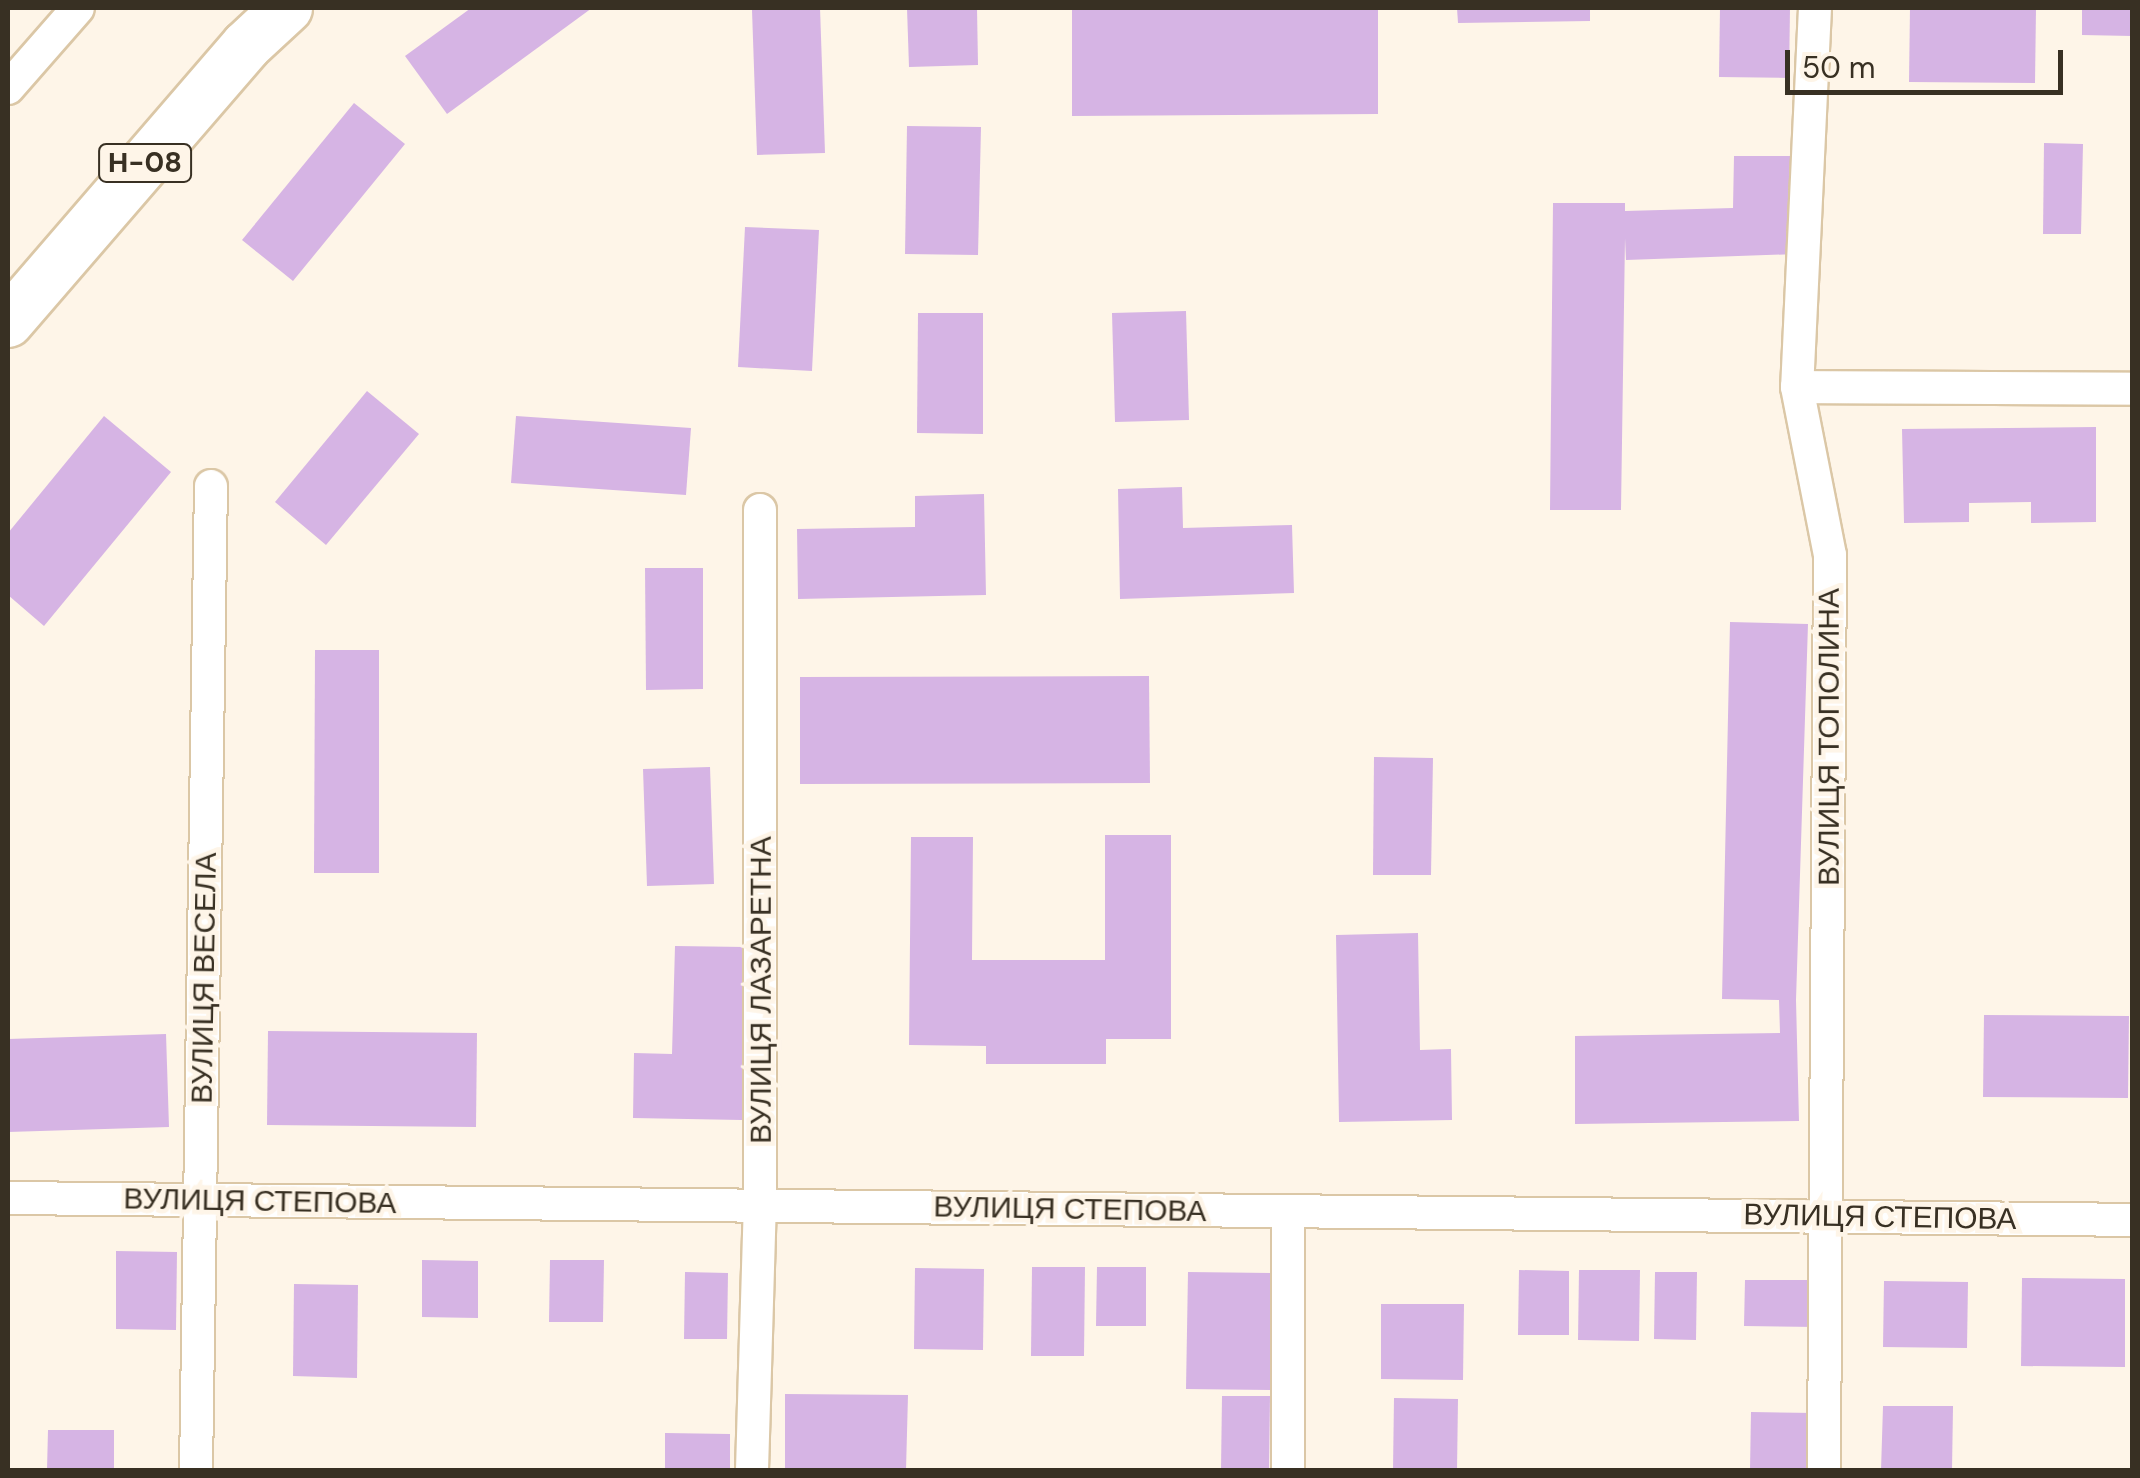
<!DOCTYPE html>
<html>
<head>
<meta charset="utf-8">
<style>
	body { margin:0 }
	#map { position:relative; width:2140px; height:1478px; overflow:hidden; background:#fef5e8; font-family:"DM Sans",sans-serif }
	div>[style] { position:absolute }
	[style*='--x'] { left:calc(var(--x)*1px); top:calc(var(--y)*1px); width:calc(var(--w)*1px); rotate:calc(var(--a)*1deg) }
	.building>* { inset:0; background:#d6b4e4 }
	.roads { filter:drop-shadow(2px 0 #dbc7a6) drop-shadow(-2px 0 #dbc7a6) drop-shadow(0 2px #dbc7a6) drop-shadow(0 -2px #dbc7a6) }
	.street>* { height:32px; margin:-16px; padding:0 16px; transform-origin:16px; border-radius:16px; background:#fff }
	.primary>* { height:50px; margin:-25px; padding:0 25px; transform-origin:25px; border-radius:25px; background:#fff }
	span { translate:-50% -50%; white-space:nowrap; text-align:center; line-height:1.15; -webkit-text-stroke:9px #fef5e8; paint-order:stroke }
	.shield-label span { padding:2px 8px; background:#fef5e8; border:2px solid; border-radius:8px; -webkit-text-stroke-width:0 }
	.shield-label { font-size:28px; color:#383023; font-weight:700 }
	.street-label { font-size:30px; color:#383023 }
	.frame { position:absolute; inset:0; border:10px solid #383023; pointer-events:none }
	.scale { position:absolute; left:1785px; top:50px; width:278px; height:45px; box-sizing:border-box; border:5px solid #383023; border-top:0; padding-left:12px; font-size:30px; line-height:35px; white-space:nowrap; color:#383023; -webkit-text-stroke:8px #fef5e8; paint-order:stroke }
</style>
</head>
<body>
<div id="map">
	<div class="building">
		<div style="clip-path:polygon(471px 8px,592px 8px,447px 114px,405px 56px)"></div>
		<div style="clip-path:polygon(820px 8px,825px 153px,757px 155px,752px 10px)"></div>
		<div style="clip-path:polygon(907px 8px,977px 8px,978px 65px,909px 67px)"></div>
		<div style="clip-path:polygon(1378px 8px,1378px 114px,1072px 116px,1072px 9px)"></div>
		<div style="clip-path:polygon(1457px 8px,1590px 8px,1590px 21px,1458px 23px)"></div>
		<div style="clip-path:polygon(1720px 8px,1790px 8px,1789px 78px,1719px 77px)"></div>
		<div style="clip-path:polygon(1910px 8px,2036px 8px,2035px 83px,1909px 82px)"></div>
		<div style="clip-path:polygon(2082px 8px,2132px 8px,2132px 36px,2082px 35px)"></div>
		<div style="clip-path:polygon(354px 103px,405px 144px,293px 281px,242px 240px)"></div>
		<div style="clip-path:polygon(907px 126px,981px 127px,978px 255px,905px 254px)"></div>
		<div style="clip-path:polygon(2044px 143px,2083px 144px,2081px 234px,2043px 234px)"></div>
		<div style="clip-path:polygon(1734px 156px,1798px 156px,1796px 254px,1626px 260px,1625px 238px,1621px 510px,1550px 510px,1553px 203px,1625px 203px,1625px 211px,1733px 208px)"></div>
		<div style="clip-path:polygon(745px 227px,819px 230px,812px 371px,738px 367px)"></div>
		<div style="clip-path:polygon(1186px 311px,1189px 420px,1115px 422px,1112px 313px)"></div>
		<div style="clip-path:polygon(918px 313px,983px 313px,983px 434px,917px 433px)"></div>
		<div style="clip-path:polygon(367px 391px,419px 434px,326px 545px,275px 502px)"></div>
		<div style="clip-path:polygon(104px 416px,171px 472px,44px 626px,8px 595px,8px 533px)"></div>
		<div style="clip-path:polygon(516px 416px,691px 428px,686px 495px,511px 483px)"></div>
		<div style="clip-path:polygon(2096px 427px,2096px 522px,2031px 523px,2031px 502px,1969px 503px,1969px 522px,1904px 523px,1902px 429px)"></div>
		<div style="clip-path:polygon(1182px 487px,1183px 528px,1292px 525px,1294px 593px,1120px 599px,1118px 489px)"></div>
		<div style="clip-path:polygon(984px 494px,986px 595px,798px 599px,797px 529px,915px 527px,915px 496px)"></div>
		<div style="clip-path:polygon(645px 568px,703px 568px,703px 689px,646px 690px)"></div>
		<div style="clip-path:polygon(1730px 622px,1808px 624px,1796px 1000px,1799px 1121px,1575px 1124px,1575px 1036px,1780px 1033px,1779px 1000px,1722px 999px)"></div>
		<div style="clip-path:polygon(315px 650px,379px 650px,379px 873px,314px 873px)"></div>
		<div style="clip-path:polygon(1149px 676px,1150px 783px,800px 784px,800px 677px)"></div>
		<div style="clip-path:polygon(1374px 757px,1433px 758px,1431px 875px,1373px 875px)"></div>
		<div style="clip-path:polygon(710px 767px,714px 884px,647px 886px,643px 769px)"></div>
		<div style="clip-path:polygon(1105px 835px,1171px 835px,1171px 1039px,1106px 1039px,1106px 1064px,986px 1064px,986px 1046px,909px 1045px,911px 837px,973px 837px,972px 960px,1105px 960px)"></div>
		<div style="clip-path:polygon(1418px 933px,1420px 1050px,1451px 1049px,1452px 1120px,1339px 1122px,1336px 935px)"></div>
		<div style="clip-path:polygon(675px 946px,745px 947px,742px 1120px,633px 1118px,634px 1053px,672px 1054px)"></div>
		<div style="clip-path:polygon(1984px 1015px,2129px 1016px,2128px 1098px,1983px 1097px)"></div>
		<div style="clip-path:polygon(268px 1031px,477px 1033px,476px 1127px,267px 1125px)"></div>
		<div style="clip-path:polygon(166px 1034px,169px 1127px,8px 1132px,8px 1039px)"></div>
		<div style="clip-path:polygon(116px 1251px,177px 1252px,176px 1330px,116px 1329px)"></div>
		<div style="clip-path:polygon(422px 1260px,478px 1261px,478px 1318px,422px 1317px)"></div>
		<div style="clip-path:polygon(550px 1260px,604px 1260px,603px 1322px,549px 1322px)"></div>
		<div style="clip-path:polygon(1032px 1267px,1085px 1267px,1084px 1356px,1031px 1356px)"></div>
		<div style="clip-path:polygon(1097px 1267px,1146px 1267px,1146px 1326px,1096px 1326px)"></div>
		<div style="clip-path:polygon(915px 1268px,984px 1269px,983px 1350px,914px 1349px)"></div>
		<div style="clip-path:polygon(1519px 1270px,1569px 1271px,1569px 1335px,1518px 1335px)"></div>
		<div style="clip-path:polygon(1579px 1270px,1640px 1270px,1639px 1341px,1578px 1340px)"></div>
		<div style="clip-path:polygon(685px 1272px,728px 1273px,727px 1339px,684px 1339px)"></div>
		<div style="clip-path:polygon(1188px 1272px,1271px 1273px,1270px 1390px,1186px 1389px)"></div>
		<div style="clip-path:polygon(1655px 1272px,1697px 1272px,1696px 1340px,1654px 1339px)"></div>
		<div style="clip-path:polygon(2022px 1278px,2125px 1279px,2125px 1367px,2021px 1366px)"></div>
		<div style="clip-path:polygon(1745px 1280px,1816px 1280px,1816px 1327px,1744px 1326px)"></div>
		<div style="clip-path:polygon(1884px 1281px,1968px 1282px,1967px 1348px,1883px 1347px)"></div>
		<div style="clip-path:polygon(294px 1284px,358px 1285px,357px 1378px,293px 1376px)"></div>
		<div style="clip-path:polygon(1381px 1304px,1464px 1304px,1463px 1380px,1381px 1379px)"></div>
		<div style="clip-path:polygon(785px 1394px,908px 1395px,906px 1470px,785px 1470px)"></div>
		<div style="clip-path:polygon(1222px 1396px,1270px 1396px,1269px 1470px,1221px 1470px)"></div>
		<div style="clip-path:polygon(1394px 1398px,1458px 1399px,1457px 1470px,1393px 1470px)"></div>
		<div style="clip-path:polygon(1883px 1406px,1953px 1406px,1952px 1470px,1881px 1470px)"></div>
		<div style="clip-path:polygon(1751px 1412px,1815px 1413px,1814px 1470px,1750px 1470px)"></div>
		<div style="clip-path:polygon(48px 1430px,114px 1430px,114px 1470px,47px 1470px)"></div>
		<div style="clip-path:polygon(665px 1433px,730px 1434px,730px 1470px,665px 1470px)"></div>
	</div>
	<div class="roads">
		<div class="street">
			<div style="--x:1815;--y:8;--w:379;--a:92.7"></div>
			<div style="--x:1797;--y:387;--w:171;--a:78.9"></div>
			<div style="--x:1830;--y:555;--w:915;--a:90.38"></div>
			<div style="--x:8;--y:88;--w:106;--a:-48.8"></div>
			<div style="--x:1797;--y:387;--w:335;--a:0.3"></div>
			<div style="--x:8;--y:1198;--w:2124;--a:0.59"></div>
			<div style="--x:196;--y:1470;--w:984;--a:-89.13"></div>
			<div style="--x:752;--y:1470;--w:264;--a:-88.3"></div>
			<div style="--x:760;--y:1206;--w:696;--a:-90"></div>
			<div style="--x:1288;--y:1470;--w:259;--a:-90"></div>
		</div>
		<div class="primary">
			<div style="--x:8;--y:322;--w:364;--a:-49.2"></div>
			<div style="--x:246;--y:46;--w:56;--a:-42.8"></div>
		</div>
	</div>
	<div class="shield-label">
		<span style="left:145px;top:163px">Н-08</span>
	</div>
	<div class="street-label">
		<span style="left:1829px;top:737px;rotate:-90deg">ВУЛИЦЯ ТОПОЛИНА</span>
		<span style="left:204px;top:978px;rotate:-89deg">ВУЛИЦЯ ВЕСЕЛА</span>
		<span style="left:761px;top:990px;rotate:-90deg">ВУЛИЦЯ ЛАЗАРЕТНА</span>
		<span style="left:260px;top:1201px;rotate:1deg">ВУЛИЦЯ СТЕПОВА</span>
		<span style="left:1070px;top:1209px;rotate:1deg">ВУЛИЦЯ СТЕПОВА</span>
		<span style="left:1880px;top:1217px;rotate:1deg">ВУЛИЦЯ СТЕПОВА</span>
	</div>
	<div class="frame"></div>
	<div class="scale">50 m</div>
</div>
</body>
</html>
